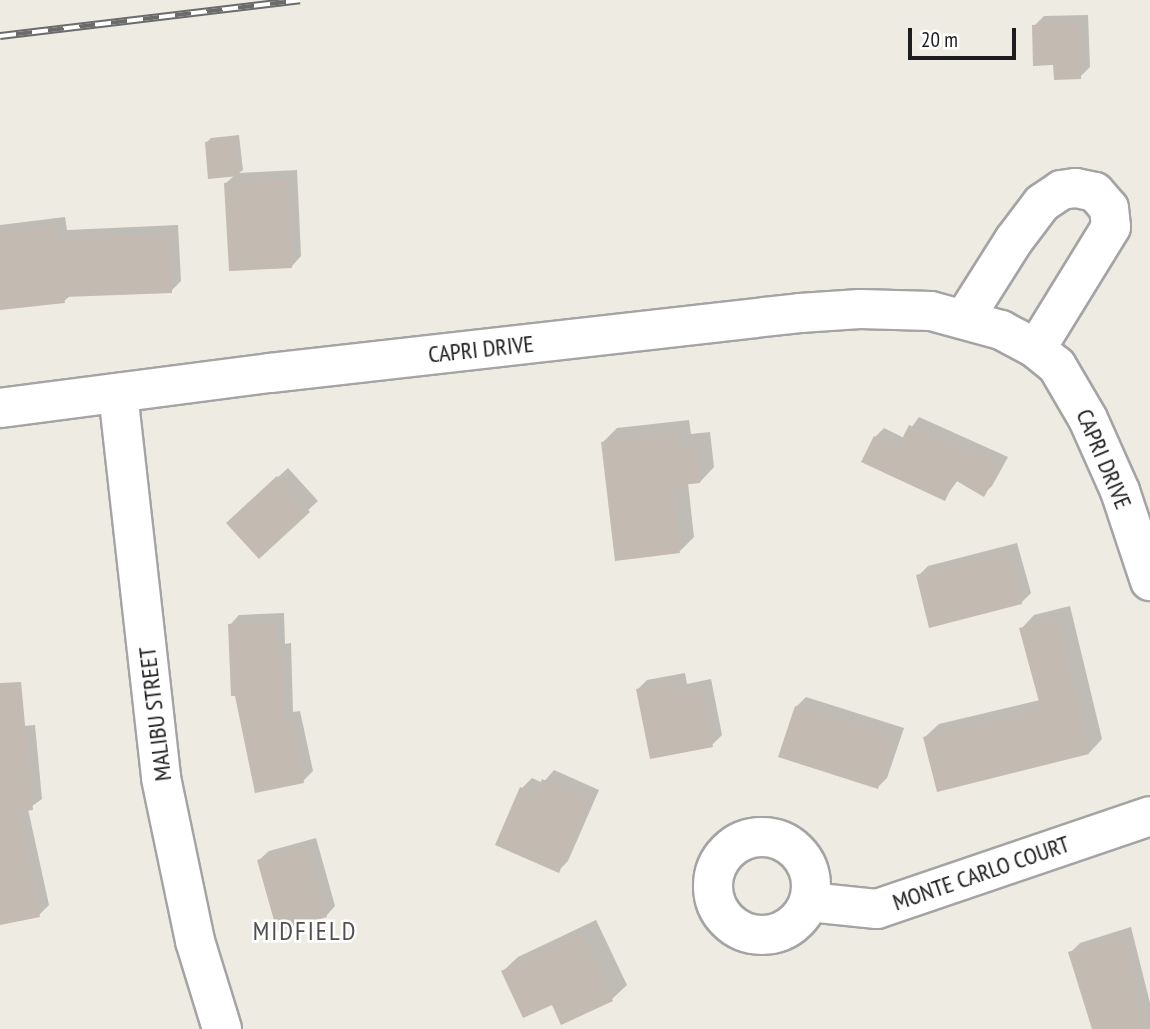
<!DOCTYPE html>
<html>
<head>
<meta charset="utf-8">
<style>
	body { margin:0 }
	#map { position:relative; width:1150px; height:1029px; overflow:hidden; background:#eeebe2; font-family:"PT Sans Narrow",sans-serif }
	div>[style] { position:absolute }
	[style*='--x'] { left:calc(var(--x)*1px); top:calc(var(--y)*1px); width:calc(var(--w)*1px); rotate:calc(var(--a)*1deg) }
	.shadow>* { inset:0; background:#0003 }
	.building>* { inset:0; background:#c3bab2 }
	.roads { filter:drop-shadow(2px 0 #a4a4a4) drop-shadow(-2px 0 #a4a4a4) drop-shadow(0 2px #a4a4a4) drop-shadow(0 -2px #a4a4a4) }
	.minor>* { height:38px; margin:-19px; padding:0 19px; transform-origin:19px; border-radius:19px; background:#fff }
	.minor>.ring { margin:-19px; padding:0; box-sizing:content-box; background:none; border:38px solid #fff; border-radius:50% }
	.rail>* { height:8px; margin-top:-4px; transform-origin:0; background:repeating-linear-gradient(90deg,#fff 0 16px,#6b6b6b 0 32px); box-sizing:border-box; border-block:2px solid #6b6b6b }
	span { translate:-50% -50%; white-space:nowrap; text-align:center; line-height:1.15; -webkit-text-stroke:5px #fff; paint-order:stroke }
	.street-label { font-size:24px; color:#1d1d1d }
	.neighbourhood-label { font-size:26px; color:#505050; letter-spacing:2px }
	.scale { position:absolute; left:908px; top:28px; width:108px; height:32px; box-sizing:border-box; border:4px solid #1d1d1d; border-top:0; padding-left:9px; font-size:21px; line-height:24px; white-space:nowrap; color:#1d1d1d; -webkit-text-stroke:5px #fff; paint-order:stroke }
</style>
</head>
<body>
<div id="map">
	<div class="shadow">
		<div style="clip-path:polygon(1088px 15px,1090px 67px,1080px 77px,1055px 63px,1034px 26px,1044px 16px)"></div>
		<div style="clip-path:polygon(239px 135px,243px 170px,239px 173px,297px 170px,301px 256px,292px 266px,226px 183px,235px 175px,207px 142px,211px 138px)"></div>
		<div style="clip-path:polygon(65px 217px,67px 230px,178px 225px,181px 281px,171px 291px,71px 295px,64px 301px,0 308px,0 225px)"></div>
		<div style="clip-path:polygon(919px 417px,1008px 457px,992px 486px,983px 494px,958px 480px,944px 499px,875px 437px,884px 428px,904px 438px)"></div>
		<div style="clip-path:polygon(689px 420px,691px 434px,710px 432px,714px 467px,700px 482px,688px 483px,694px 537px,680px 551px,603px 442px,617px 428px)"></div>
		<div style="clip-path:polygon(288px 468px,318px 501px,259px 556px,238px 514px)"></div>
		<div style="clip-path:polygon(1017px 543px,1031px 593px,1021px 603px,918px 576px,928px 566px)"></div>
		<div style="clip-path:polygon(1070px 606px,1102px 739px,1089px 753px,925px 737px,939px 724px,1040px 700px,1021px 629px,1034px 615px)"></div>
		<div style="clip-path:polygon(284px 613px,285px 644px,291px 643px,293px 712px,300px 711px,313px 771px,303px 781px,230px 625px,239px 615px)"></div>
		<div style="clip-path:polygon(685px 673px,687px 684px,711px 679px,722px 735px,712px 745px,637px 690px,647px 680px)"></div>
		<div style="clip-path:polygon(806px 697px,904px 728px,887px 778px,878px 787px,796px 707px)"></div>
		<div style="clip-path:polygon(35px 725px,42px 799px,28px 809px,49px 905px,39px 915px,0 923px,0 728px)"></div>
		<div style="clip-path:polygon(554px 770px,599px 790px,568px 861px,558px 871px,522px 788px,532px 778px,543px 783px)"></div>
		<div style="clip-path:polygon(316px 838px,335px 906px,326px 916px,259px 860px,269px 851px)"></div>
		<div style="clip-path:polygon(596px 920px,627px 985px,612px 999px,562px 1022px,553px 1003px,503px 971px,518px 957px)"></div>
		<div style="clip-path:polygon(1131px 927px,1150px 1003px,1150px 1029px,1094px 1029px,1070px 953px,1080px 943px)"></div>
	</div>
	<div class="building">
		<div style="clip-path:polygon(1079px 24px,1081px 79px,1054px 80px,1053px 65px,1033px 66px,1032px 25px)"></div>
		<div style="clip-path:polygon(235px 139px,239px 176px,208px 179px,205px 142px)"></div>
		<div style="clip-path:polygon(288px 179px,292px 268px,229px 271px,224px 183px)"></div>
		<div style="clip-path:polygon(56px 226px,57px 239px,169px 234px,172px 293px,64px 297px,65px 303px,0 310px,0 233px)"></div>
		<div style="clip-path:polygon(909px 425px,974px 456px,976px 452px,1001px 466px,984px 497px,955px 480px,945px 501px,861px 462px,874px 436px,898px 447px)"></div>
		<div style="clip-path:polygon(675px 433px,677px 448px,696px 445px,700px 483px,672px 486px,680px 553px,615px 561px,601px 442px)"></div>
		<div style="clip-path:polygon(277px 476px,310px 512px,259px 559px,226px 523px)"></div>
		<div style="clip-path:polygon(1008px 552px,1022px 604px,929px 628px,916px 575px)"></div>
		<div style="clip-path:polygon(1057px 619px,1089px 754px,937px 792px,923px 737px,1041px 709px,1019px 628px)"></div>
		<div style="clip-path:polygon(275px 622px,276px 652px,282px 652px,284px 721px,290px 719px,304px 783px,255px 793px,235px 696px,231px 696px,228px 624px)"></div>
		<div style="clip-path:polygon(676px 681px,678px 693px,701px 688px,713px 747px,650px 759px,636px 689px)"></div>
		<div style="clip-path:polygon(21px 682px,33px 810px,18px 812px,40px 917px,0 925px,0 683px)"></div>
		<div style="clip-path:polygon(795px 706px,895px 737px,878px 789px,778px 757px)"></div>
		<div style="clip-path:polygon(542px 779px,590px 800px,559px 873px,495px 845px,520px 787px,536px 794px)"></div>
		<div style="clip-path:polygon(306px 847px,327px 917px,277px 931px,257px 860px)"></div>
		<div style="clip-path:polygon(582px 933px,613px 1001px,561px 1025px,552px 1005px,523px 1018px,501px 971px)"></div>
		<div style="clip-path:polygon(1122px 936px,1145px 1029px,1092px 1029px,1068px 952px)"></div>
	</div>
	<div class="roads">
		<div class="minor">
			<div style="--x:964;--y:319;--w:93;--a:-57.7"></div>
			<div style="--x:1014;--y:240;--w:46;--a:-52.9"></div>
			<div style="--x:1042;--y:203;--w:23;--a:-34"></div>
			<div style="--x:1061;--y:190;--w:15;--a:-8"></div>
			<div style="--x:1076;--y:188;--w:19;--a:12"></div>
			<div style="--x:1095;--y:192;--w:21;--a:49"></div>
			<div style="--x:1109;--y:208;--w:19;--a:84"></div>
			<div style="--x:1111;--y:227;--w:143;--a:121.6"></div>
			<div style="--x:118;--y:393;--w:387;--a:83.6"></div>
			<div style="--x:161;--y:778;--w:167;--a:78.2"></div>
			<div style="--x:195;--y:941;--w:92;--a:72.9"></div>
			<div style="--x:0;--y:408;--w:272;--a:-7.4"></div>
			<div style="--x:270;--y:373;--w:533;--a:-6.46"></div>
			<div style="--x:800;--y:313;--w:60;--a:-3.8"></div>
			<div style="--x:860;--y:309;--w:71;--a:1.6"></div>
			<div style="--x:931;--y:311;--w:73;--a:15.2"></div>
			<div style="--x:1001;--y:330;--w:40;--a:28"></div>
			<div style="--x:1036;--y:349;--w:27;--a:39"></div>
			<div style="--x:1057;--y:366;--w:61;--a:59.7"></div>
			<div style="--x:1088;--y:419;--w:79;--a:66"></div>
			<div style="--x:1120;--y:491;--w:95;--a:71.6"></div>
			<div class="ring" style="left:713px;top:837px;width:60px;height:60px"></div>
			<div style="--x:809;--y:902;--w:68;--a:5.9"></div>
			<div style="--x:877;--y:909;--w:288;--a:-18.8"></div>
		</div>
	</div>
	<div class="rail">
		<div style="--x:0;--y:36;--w:302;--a:-6.8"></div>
	</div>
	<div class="street-label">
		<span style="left:481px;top:349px;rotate:-6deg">CAPRI DRIVE</span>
		<span style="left:1104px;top:459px;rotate:67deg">CAPRI DRIVE</span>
		<span style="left:155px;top:714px;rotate:-97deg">MALIBU STREET</span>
		<span style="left:981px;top:873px;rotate:-19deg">MONTE CARLO COURT</span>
	</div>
	<div class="neighbourhood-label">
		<span style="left:305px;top:931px">MIDFIELD</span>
	</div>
	<div class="scale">20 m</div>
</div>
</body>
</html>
